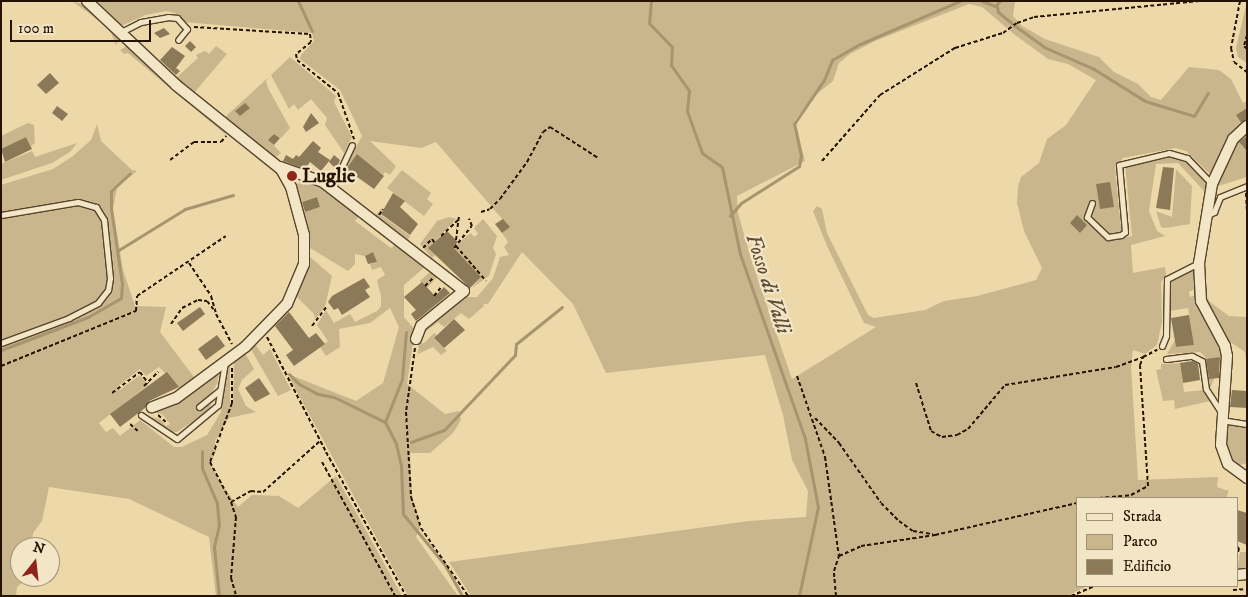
<!DOCTYPE html>
<html>
<head>
<meta charset="utf-8">
<style>
	body { margin:0 }
	#map { position:relative; width:1248px; height:597px; overflow:hidden; background:#ecd8a9; font-family:"IM FELL DW Pica",serif }
	div>[style] { position:absolute }
	[style*='--x'] { left:calc(var(--x)*1px); top:calc(var(--y)*1px); width:calc(var(--w)*1px); rotate:calc(var(--a)*1deg) }
	.green>* { inset:0; background:#cab68c }
	.stream>* { height:3px; margin:-1.5px; padding:0 1.5px; transform-origin:1.5px; border-radius:1.5px; background:#a89570 }
	.building>* { inset:0; background:#8c7958 }
	.path>* { height:2px; margin-top:-1px; transform-origin:0; background:repeating-linear-gradient(90deg,#251201 0 4px,transparent 0 6.5px) }
	.roads { filter:drop-shadow(1px 0 #57442b) drop-shadow(-1px 0 #57442b) drop-shadow(0 1px #57442b) drop-shadow(0 -1px #57442b) }
	.lane>* { height:5px; margin:-2.5px; padding:0 2.5px; transform-origin:2.5px; border-radius:2.5px; background:#f3e6c7 }
	.street>* { height:10px; margin:-5px; padding:0 5px; transform-origin:5px; border-radius:5px; background:#f3e6c7 }
	.dots>* { width:14px; height:14px; translate:-50% -50%; box-sizing:border-box; border:2px solid #f3e6c7; border-radius:50% }
	span { translate:-50% -50%; white-space:nowrap; text-align:center; line-height:1.15; -webkit-text-stroke:4.5px #f3e6c7; paint-order:stroke }
	.poi-label { font-size:20px; color:#251201; font-weight:700 }
	.left { translate:0 -50%; text-align:left }
	.water-label { font-size:21px; color:#604d33; font-style:italic }
	.frame { position:absolute; inset:0; border:2px solid #251201; pointer-events:none }
	.legend { position:absolute; left:1076px; top:497px; width:162px; height:90px; box-sizing:border-box; background:#f3e6c7; border:1px solid #a19178; margin:0; padding:6px 9px; list-style:none; font-size:15px; color:#251201 }
	.legend li { display:flex; align-items:center; gap:10px; height:25px }
	.legend b { width:25px; border:1px solid #a19178 }
	.north { position:absolute; left:10px; top:537px; width:50px; height:50px; box-sizing:border-box; background:#f3e6c7; border:1px solid #a19178; border-radius:50%; rotate:16deg; font-size:14px; font-weight:700; line-height:20px; text-align:center; color:#251201 }
	.north::after { content:''; display:block; margin:auto; width:18px; height:22px; background:#8f2418; clip-path:polygon(50% 0,100% 100%,50% 72%,0 100%) }
	.scale { position:absolute; left:10px; top:20px; width:141px; height:22px; box-sizing:border-box; border:2px solid #251201; border-top:0; padding-left:6px; font-size:15px; line-height:18px; white-space:nowrap; color:#251201; -webkit-text-stroke:4px #f3e6c7; paint-order:stroke }
</style>
</head>
<body>
<div id="map">
	<div class="green">
		<div style="clip-path:polygon(72px 1px,88px 6px,120px 38px,116px 45px,109px 28px)"></div>
		<div style="clip-path:polygon(evenodd,101px 1px,1015px 1px,1013px 16px,1022px 26px,1045px 39px,1099px 57px,1114px 72px,1138px 84px,1151px 97px,1161px 100px,1189px 67px,1219px 70px,1231px 79px,1243px 103px,1247px 101px,1247px 108px,1236px 115px,1241px 124px,1228px 138px,1211px 175px,1186px 151px,1176px 148px,1123px 158px,1115px 168px,1122px 238px,1132px 236px,1125px 163px,1169px 155px,1186px 160px,1208px 185px,1204px 191px,1178px 163px,1156px 164px,1149px 211px,1157px 231px,1165px 236px,1131px 245px,1133px 273px,1165px 267px,1166px 276px,1161px 282px,1162px 322px,1157px 345px,1145px 354px,1133px 350px,1131px 366px,1138px 480px,1218px 477px,1217px 487px,1229px 491px,1226px 498px,1077px 498px,1077px 586px,1087px 586px,1067px 596px,471px 596px,449px 562px,749px 521px,806px 517px,808px 491px,792px 460px,783px 415px,765px 355px,606px 373px,573px 304px,522px 252px,488px 304px,483px 304px,484px 306px,469px 319px,461px 313px,444px 327px,438px 322px,420px 336px,463px 297px,477px 297px,493px 278px,500px 257px,509px 255px,504px 247px,508px 242px,502px 233px,509px 227px,436px 142px,421px 148px,370px 141px,396px 166px,390px 175px,385px 172px,383px 175px,357px 154px,348px 166px,346px 165px,362px 136px,340px 90px,300px 59px,301px 55px,314px 41px,312px 33px,184px 22px,175px 13px,166px 11px,146px 15px,121px 26px,99px 4px,101px 1px,969px 4px,982px 7px,1015px 35px,1048px 59px,1068px 64px,1096px 80px,1066px 125px,1047px 139px,1039px 163px,1021px 177px,1018px 187px,1017px 203px,1024px 231px,1042px 268px,1036px 280px,977px 296px,944px 301px,925px 310px,874px 318px,868px 315px,827px 233px,822px 209px,817px 206px,813px 211px,827px 246px,864px 323px,876px 327px,792px 379px,752px 262px,738px 213px,737px 196px,805px 161px,795px 120px,812px 98px,833px 81px,839px 63px,850px 54px,875px 41px,969px 4px)"></div>
		<div style="clip-path:polygon(1247px 1px,1247px 63px,1238px 57px,1236px 48px)"></div>
		<div style="clip-path:polygon(127px 46px,226px 130px,225px 134px,128px 53px,124px 54px,120px 50px)"></div>
		<div style="clip-path:polygon(216px 46px,227px 54px,194px 93px,176px 78px,198px 58px,196px 55px,205px 51px,209px 54px)"></div>
		<div style="clip-path:polygon(290px 57px,336px 96px,334px 102px,352px 137px,344px 153px,325px 125px,327px 118px,311px 99px,298px 110px,294px 104px,289px 109px,271px 75px)"></div>
		<div style="clip-path:polygon(270px 76px,266px 81px,268px 88px,290px 128px,281px 138px,274px 134px,269px 140px,281px 153px,275px 158px,224px 118px)"></div>
		<div style="clip-path:polygon(28px 123px,34px 125px,35px 143px,31px 146px,26px 137px,1px 149px,1px 136px)"></div>
		<div style="clip-path:polygon(97px 124px,101px 141px,132px 170px,137px 171px,117px 187px,113px 209px,123px 270px,135px 306px,166px 307px,160px 332px,194px 377px,180px 389px,159px 367px,146px 376px,140px 369px,117px 387px,120px 390px,140px 375px,148px 385px,99px 423px,106px 432px,113px 428px,120px 436px,140px 420px,174px 447px,182px 447px,207px 435px,221px 412px,227px 365px,230px 362px,230px 403px,233px 405px,234px 361px,245px 353px,254px 369px,242px 380px,238px 389px,246px 406px,256px 412px,229px 418px,215px 441px,216px 451px,211px 462px,219px 480px,238px 507px,252px 495px,279px 496px,298px 508px,336px 476px,402px 596px,216px 596px,209px 537px,129px 499px,49px 487px,42px 521px,33px 533px,31px 547px,20px 547px,20px 577px,27px 578px,17px 587px,16px 596px,1px 596px,1px 185px,53px 169px,73px 156px,91px 140px)"></div>
		<div style="clip-path:polygon(1237px 139px,1243px 147px,1247px 144px,1247px 177px,1215px 187px)"></div>
		<div style="clip-path:polygon(77px 143px,70px 152px,52px 163px,1px 180px,1px 164px,32px 151px,35px 157px)"></div>
		<div style="clip-path:polygon(1176px 169px,1192px 186px,1190px 224px,1165px 228px,1161px 227px,1156px 211px,1172px 217px)"></div>
		<div style="clip-path:polygon(402px 170px,431px 193px,427px 199px,433px 204px,424px 216px,387px 188px)"></div>
		<div style="clip-path:polygon(301px 178px,338px 196px,361px 214px,355px 221px,391px 248px,396px 244px,427px 265px,404px 285px,404px 317px,415px 330px,407px 384px,445px 414px,459px 411px,461px 420px,453px 433px,430px 453px,410px 453px,412px 496px,421px 525px,416px 537px,458px 596px,408px 596px,290px 379px,293px 376px,356px 401px,383px 383px,399px 327px,390px 308px,370px 323px,339px 329px,340px 347px,326px 356px,320px 347px,328px 341px,317px 325px,326px 310px,334px 323px,350px 314px,355px 322px,377px 311px,381px 306px,381px 296px,377px 280px,385px 275px,381px 267px,372px 270px,370px 264px,377px 262px,373px 252px,365px 256px,355px 254px,355px 264px,348px 271px,310px 248px,303px 216px,304px 212px,320px 207px,317px 197px,301px 202px,299px 199px,294px 183px,299px 184px)"></div>
		<div style="clip-path:polygon(382px 208px,384px 210px,381px 215px,410px 236px,408px 240px,375px 216px)"></div>
		<div style="clip-path:polygon(449px 217px,456px 219px,429px 248px,435px 255px,432px 258px,420px 244px,437px 221px)"></div>
		<div style="clip-path:polygon(483px 219px,497px 236px,493px 248px,496px 254px,489px 276px,472px 288px,481px 277px,453px 247px,471px 233px,474px 237px,478px 234px,474px 228px)"></div>
		<div style="clip-path:polygon(309px 256px,332px 276px,325px 307px,315px 319px,314px 314px,296px 296px)"></div>
		<div style="clip-path:polygon(433px 269px,440px 274px,427px 288px,420px 281px)"></div>
		<div style="clip-path:polygon(1194px 269px,1197px 288px,1189px 292px,1190px 297px,1196px 295px,1222px 346px,1222px 365px,1221px 357px,1211px 359px,1214px 379px,1210px 388px,1206px 358px,1200px 352px,1167px 354px,1175px 340px,1176px 347px,1194px 345px,1188px 308px,1170px 311px,1168px 300px,1169px 281px)"></div>
		<div style="clip-path:polygon(1205px 293px,1210px 302px,1229px 316px,1247px 317px,1247px 368px,1245px 352px,1226px 339px,1205px 302px)"></div>
		<div style="clip-path:polygon(434px 333px,437px 335px,434px 339px,447px 351px,441px 355px,433px 347px,418px 354px,419px 343px,424px 343px)"></div>
		<div style="clip-path:polygon(254px 343px,263px 355px,270px 349px,291px 390px,278px 396px,250px 348px)"></div>
		<div style="clip-path:polygon(1180px 363px,1184px 392px,1203px 390px,1210px 401px,1175px 409px,1174px 400px,1163px 401px,1156px 370px,1161px 369px,1161px 364px)"></div>
		<div style="clip-path:polygon(220px 369px,217px 384px,210px 395px,198px 404px,201px 409px,211px 402px,210px 410px,177px 432px,171px 432px,147px 416px,160px 419px,166px 426px,170px 424px,162px 414px,151px 412px)"></div>
		<div style="clip-path:polygon(1224px 425px,1247px 428px,1247px 463px,1236px 466px,1232px 463px,1224px 446px)"></div>
		<div style="clip-path:polygon(1240px 552px,1247px 552px,1247px 571px,1237px 571px)"></div>
	</div>
	<div class="stream">
		<div style="--x:298;--y:1;--w:33;--a:65"></div>
		<div style="--x:651;--y:1;--w:22;--a:95"></div>
		<div style="--x:649;--y:23;--w:33;--a:46"></div>
		<div style="--x:672;--y:47;--w:18;--a:93"></div>
		<div style="--x:671;--y:65;--w:32;--a:55"></div>
		<div style="--x:689;--y:91;--w:20;--a:96"></div>
		<div style="--x:687;--y:111;--w:45;--a:70.3"></div>
		<div style="--x:702;--y:153;--w:24;--a:35"></div>
		<div style="--x:722;--y:167;--w:89;--a:78.3"></div>
		<div style="--x:740;--y:254;--w:196;--a:70.6"></div>
		<div style="--x:805;--y:439;--w:69;--a:79.2"></div>
		<div style="--x:818;--y:507;--w:91;--a:102.1"></div>
		<div style="--x:982;--y:1;--w:14;--a:21"></div>
		<div style="--x:995;--y:6;--w:7;--a:-45"></div>
		<div style="--x:997;--y:6;--w:6;--a:81"></div>
		<div style="--x:998;--y:12;--w:21;--a:39"></div>
		<div style="--x:1014;--y:25;--w:37;--a:36"></div>
		<div style="--x:1044;--y:47;--w:55;--a:23.7"></div>
		<div style="--x:1094;--y:69;--w:60;--a:32.1"></div>
		<div style="--x:1145;--y:101;--w:51;--a:17"></div>
		<div style="--x:1194;--y:116;--w:27;--a:-59"></div>
		<div style="--x:730;--y:216;--w:17;--a:-50"></div>
		<div style="--x:741;--y:203;--w:69;--a:-32.5"></div>
		<div style="--x:799;--y:166;--w:10;--a:-79"></div>
		<div style="--x:801;--y:156;--w:33;--a:-102"></div>
		<div style="--x:794;--y:124;--w:53;--a:-55.7"></div>
		<div style="--x:824;--y:80;--w:22;--a:-68"></div>
		<div style="--x:832;--y:60;--w:32;--a:-30"></div>
		<div style="--x:860;--y:44;--w:109;--a:-23.3"></div>
		<div style="--x:117;--y:251;--w:80;--a:-31.7"></div>
		<div style="--x:185;--y:209;--w:50;--a:-16.3"></div>
		<div style="--x:406;--y:332;--w:47;--a:94.9"></div>
		<div style="--x:402;--y:379;--w:46;--a:111.6"></div>
		<div style="--x:385;--y:422;--w:25;--a:63"></div>
		<div style="--x:396;--y:444;--w:23;--a:77"></div>
		<div style="--x:401;--y:466;--w:48;--a:87.6"></div>
		<div style="--x:403;--y:514;--w:66;--a:50.5"></div>
		<div style="--x:445;--y:565;--w:35;--a:61"></div>
		<div style="--x:1;--y:350;--w:93;--a:-20.8"></div>
		<div style="--x:88;--y:317;--w:38;--a:-30"></div>
		<div style="--x:121;--y:298;--w:14;--a:-86"></div>
		<div style="--x:122;--y:284;--w:76;--a:-98.3"></div>
		<div style="--x:111;--y:209;--w:18;--a:-90"></div>
		<div style="--x:111;--y:191;--w:26;--a:-43"></div>
		<div style="--x:289;--y:374;--w:14;--a:45"></div>
		<div style="--x:299;--y:384;--w:21;--a:28"></div>
		<div style="--x:318;--y:394;--w:16;--a:11"></div>
		<div style="--x:334;--y:397;--w:57;--a:26.1"></div>
		<div style="--x:411;--y:442;--w:35;--a:-20"></div>
		<div style="--x:444;--y:430;--w:103;--a:-46.6"></div>
		<div style="--x:515;--y:355;--w:11;--a:-85"></div>
		<div style="--x:516;--y:344;--w:59;--a:-38.8"></div>
		<div style="--x:202;--y:451;--w:17;--a:90"></div>
		<div style="--x:202;--y:468;--w:39;--a:67"></div>
		<div style="--x:217;--y:504;--w:21;--a:85"></div>
		<div style="--x:219;--y:525;--w:23;--a:103"></div>
		<div style="--x:214;--y:547;--w:49;--a:84.2"></div>
	</div>
	<div class="building">
		<div style="clip-path:polygon(164px 28px,170px 34px,160px 38px,154px 33px)"></div>
		<div style="clip-path:polygon(190px 41px,196px 47px,191px 52px,185px 46px)"></div>
		<div style="clip-path:polygon(172px 47px,185px 56px,176px 68px,180px 71px,176px 75px,160px 60px)"></div>
		<div style="clip-path:polygon(50px 73px,59px 83px,46px 94px,37px 85px)"></div>
		<div style="clip-path:polygon(245px 103px,250px 108px,240px 116px,235px 111px)"></div>
		<div style="clip-path:polygon(57px 106px,68px 114px,62px 121px,52px 113px)"></div>
		<div style="clip-path:polygon(1247px 108px,1247px 119px,1241px 123px,1236px 115px)"></div>
		<div style="clip-path:polygon(311px 113px,319px 123px,306px 132px,303px 127px)"></div>
		<div style="clip-path:polygon(274px 134px,280px 138px,274px 145px,268px 140px)"></div>
		<div style="clip-path:polygon(1247px 136px,1247px 151px,1239px 142px)"></div>
		<div style="clip-path:polygon(26px 137px,32px 149px,5px 162px,1px 149px)"></div>
		<div style="clip-path:polygon(313px 141px,321px 148px,318px 152px,330px 160px,321px 171px,310px 162px,305px 169px,283px 161px,286px 155px,293px 159px,296px 155px,299px 157px)"></div>
		<div style="clip-path:polygon(357px 154px,384px 176px,374px 189px,346px 169px)"></div>
		<div style="clip-path:polygon(334px 155px,340px 160px,336px 169px,329px 162px)"></div>
		<div style="clip-path:polygon(1163px 167px,1174px 168px,1170px 210px,1156px 208px)"></div>
		<div style="clip-path:polygon(1110px 182px,1114px 207px,1100px 209px,1096px 184px)"></div>
		<div style="clip-path:polygon(393px 193px,405px 201px,400px 207px,418px 224px,410px 235px,381px 214px)"></div>
		<div style="clip-path:polygon(317px 197px,320px 207px,305px 212px,302px 202px)"></div>
		<div style="clip-path:polygon(1077px 215px,1087px 225px,1080px 233px,1070px 223px)"></div>
		<div style="clip-path:polygon(503px 219px,510px 227px,502px 233px,495px 224px)"></div>
		<div style="clip-path:polygon(447px 231px,458px 242px,453px 247px,481px 277px,470px 288px,428px 248px)"></div>
		<div style="clip-path:polygon(373px 252px,377px 262px,368px 264px,365px 256px)"></div>
		<div style="clip-path:polygon(364px 278px,370px 287px,365px 290px,370px 297px,342px 315px,338px 308px,334px 310px,328px 302px,332px 296px)"></div>
		<div style="clip-path:polygon(422px 282px,435px 296px,444px 287px,450px 293px,416px 321px,411px 314px,416px 310px,404px 297px)"></div>
		<div style="clip-path:polygon(200px 307px,205px 314px,183px 331px,177px 323px)"></div>
		<div style="clip-path:polygon(289px 312px,309px 338px,316px 333px,325px 344px,294px 366px,286px 355px,293px 350px,275px 326px)"></div>
		<div style="clip-path:polygon(1189px 315px,1194px 345px,1176px 347px,1171px 318px)"></div>
		<div style="clip-path:polygon(454px 319px,465px 330px,444px 348px,434px 338px)"></div>
		<div style="clip-path:polygon(217px 335px,225px 346px,206px 360px,198px 349px)"></div>
		<div style="clip-path:polygon(1220px 357px,1219px 378px,1209px 379px,1206px 359px)"></div>
		<div style="clip-path:polygon(1193px 361px,1198px 364px,1200px 380px,1183px 383px,1180px 363px)"></div>
		<div style="clip-path:polygon(167px 372px,179px 387px,149px 401px,145px 408px,120px 427px,110px 414px)"></div>
		<div style="clip-path:polygon(259px 378px,270px 394px,255px 402px,245px 388px)"></div>
		<div style="clip-path:polygon(1232px 390px,1247px 391px,1247px 408px,1230px 407px)"></div>
		<div style="clip-path:polygon(1237px 510px,1247px 513px,1247px 545px,1237px 541px)"></div>
	</div>
	<div class="path">
		<div style="--x:1240;--y:1;--w:48;--a:100.8"></div>
		<div style="--x:1231;--y:48;--w:14;--a:78"></div>
		<div style="--x:1234;--y:62;--w:16;--a:38"></div>
		<div style="--x:194;--y:27;--w:116;--a:3.5"></div>
		<div style="--x:310;--y:34;--w:8;--a:83"></div>
		<div style="--x:311;--y:42;--w:19;--a:141"></div>
		<div style="--x:296;--y:54;--w:6;--a:81"></div>
		<div style="--x:297;--y:60;--w:53;--a:38.8"></div>
		<div style="--x:338;--y:93;--w:49;--a:70.8"></div>
		<div style="--x:1247;--y:35;--w:11;--a:105"></div>
		<div style="--x:1244;--y:46;--w:4;--a:45"></div>
		<div style="--x:170;--y:160;--w:30;--a:-37"></div>
		<div style="--x:194;--y:142;--w:27;--a:0"></div>
		<div style="--x:221;--y:142;--w:8;--a:-50"></div>
		<div style="--x:822;--y:161;--w:88;--a:-48.7"></div>
		<div style="--x:880;--y:95;--w:89;--a:-32.1"></div>
		<div style="--x:955;--y:48;--w:50;--a:-17.4"></div>
		<div style="--x:1003;--y:33;--w:17;--a:-36"></div>
		<div style="--x:1017;--y:23;--w:18;--a:-19"></div>
		<div style="--x:1034;--y:17;--w:166;--a:-5.5"></div>
		<div style="--x:1246;--y:193;--w:22;--a:87"></div>
		<div style="--x:481;--y:212;--w:9;--a:-18"></div>
		<div style="--x:490;--y:209;--w:14;--a:-45"></div>
		<div style="--x:500;--y:199;--w:46;--a:-53.9"></div>
		<div style="--x:527;--y:162;--w:34;--a:-62"></div>
		<div style="--x:543;--y:132;--w:9;--a:-36"></div>
		<div style="--x:550;--y:127;--w:57;--a:32.9"></div>
		<div style="--x:379;--y:215;--w:7;--a:-56"></div>
		<div style="--x:441;--y:236;--w:23;--a:-43"></div>
		<div style="--x:456;--y:240;--w:26;--a:-83"></div>
		<div style="--x:456;--y:246;--w:46;--a:49.4"></div>
		<div style="--x:423;--y:248;--w:13;--a:-45"></div>
		<div style="--x:432;--y:239;--w:4;--a:56"></div>
		<div style="--x:454;--y:248;--w:28;--a:-51"></div>
		<div style="--x:472;--y:226;--w:8;--a:-113"></div>
		<div style="--x:189;--y:263;--w:40;--a:56"></div>
		<div style="--x:211;--y:296;--w:19;--a:74"></div>
		<div style="--x:216;--y:314;--w:34;--a:62"></div>
		<div style="--x:425;--y:286;--w:11;--a:-45"></div>
		<div style="--x:434;--y:296;--w:13;--a:-51"></div>
		<div style="--x:171;--y:324;--w:19;--a:-55"></div>
		<div style="--x:182;--y:308;--w:18;--a:-27"></div>
		<div style="--x:198;--y:300;--w:9;--a:6"></div>
		<div style="--x:207;--y:301;--w:11;--a:52"></div>
		<div style="--x:312;--y:326;--w:25;--a:-53"></div>
		<div style="--x:267;--y:337;--w:129;--a:62.8"></div>
		<div style="--x:326;--y:452;--w:165;--a:60.9"></div>
		<div style="--x:415;--y:348;--w:65;--a:98"></div>
		<div style="--x:406;--y:412;--w:85;--a:86.6"></div>
		<div style="--x:411;--y:497;--w:33;--a:72"></div>
		<div style="--x:421;--y:528;--w:83;--a:55.3"></div>
		<div style="--x:1;--y:366;--w:146;--a:-22.2"></div>
		<div style="--x:136;--y:311;--w:15;--a:-86"></div>
		<div style="--x:137;--y:296;--w:107;--a:-34"></div>
		<div style="--x:232;--y:368;--w:35;--a:90"></div>
		<div style="--x:232;--y:403;--w:63;--a:110.4"></div>
		<div style="--x:210;--y:462;--w:45;--a:62.3"></div>
		<div style="--x:231;--y:502;--w:23;--a:-29"></div>
		<div style="--x:251;--y:491;--w:12;--a:5"></div>
		<div style="--x:263;--y:492;--w:76;--a:-41.8"></div>
		<div style="--x:797;--y:376;--w:86;--a:70.9"></div>
		<div style="--x:825;--y:457;--w:100;--a:82"></div>
		<div style="--x:916;--y:383;--w:50;--a:72.6"></div>
		<div style="--x:931;--y:431;--w:13;--a:29"></div>
		<div style="--x:942;--y:437;--w:15;--a:-8"></div>
		<div style="--x:957;--y:435;--w:13;--a:-29"></div>
		<div style="--x:968;--y:429;--w:57;--a:-49.9"></div>
		<div style="--x:1005;--y:385;--w:112;--a:-9.2"></div>
		<div style="--x:1116;--y:367;--w:29;--a:-20"></div>
		<div style="--x:144;--y:386;--w:20;--a:-45"></div>
		<div style="--x:112;--y:393;--w:35;--a:-37"></div>
		<div style="--x:140;--y:372;--w:14;--a:54"></div>
		<div style="--x:158;--y:415;--w:12;--a:42"></div>
		<div style="--x:815;--y:418;--w:35;--a:46"></div>
		<div style="--x:839;--y:443;--w:73;--a:55"></div>
		<div style="--x:881;--y:503;--w:25;--a:45"></div>
		<div style="--x:899;--y:521;--w:17;--a:36"></div>
		<div style="--x:913;--y:531;--w:20;--a:9"></div>
		<div style="--x:130;--y:424;--w:12;--a:42"></div>
		<div style="--x:322;--y:462;--w:153;--a:61.4"></div>
		<div style="--x:1099;--y:498;--w:32;--a:-5"></div>
		<div style="--x:1131;--y:495;--w:19;--a:-28"></div>
		<div style="--x:1148;--y:486;--w:121;--a:-93.8"></div>
		<div style="--x:1140;--y:365;--w:9;--a:-69"></div>
		<div style="--x:1143;--y:357;--w:16;--a:-27"></div>
		<div style="--x:231;--y:502;--w:16;--a:72"></div>
		<div style="--x:236;--y:517;--w:61;--a:94.7"></div>
		<div style="--x:231;--y:578;--w:19;--a:74"></div>
		<div style="--x:1237;--y:547;--w:2;--a:27"></div>
		<div style="--x:1239;--y:548;--w:8;--a:104"></div>
		<div style="--x:1233;--y:590;--w:14;--a:-4"></div>
		<div style="--x:836;--y:596;--w:25;--a:-95"></div>
		<div style="--x:834;--y:571;--w:16;--a:-72"></div>
		<div style="--x:839;--y:556;--w:24;--a:-24"></div>
		<div style="--x:861;--y:546;--w:75;--a:-8.5"></div>
		<div style="--x:935;--y:535;--w:146;--a:-12.7"></div>
		<div style="--x:1071;--y:596;--w:25;--a:-23"></div>
	</div>
	<div class="roads">
		<div class="lane">
			<div style="--x:121;--y:32;--w:22;--a:-27"></div>
			<div style="--x:141;--y:22;--w:27;--a:-10"></div>
			<div style="--x:168;--y:17;--w:9;--a:6"></div>
			<div style="--x:177;--y:18;--w:15;--a:48"></div>
			<div style="--x:187;--y:29;--w:14;--a:129"></div>
			<div style="--x:332;--y:188;--w:47;--a:-65.1"></div>
			<div style="--x:1092;--y:203;--w:15;--a:110"></div>
			<div style="--x:1087;--y:217;--w:29;--a:44"></div>
			<div style="--x:1108;--y:237;--w:13;--a:-9"></div>
			<div style="--x:1121;--y:235;--w:5;--a:-37"></div>
			<div style="--x:1125;--y:232;--w:67;--a:-95.1"></div>
			<div style="--x:1119;--y:165;--w:51;--a:-13.5"></div>
			<div style="--x:1169;--y:153;--w:19;--a:16"></div>
			<div style="--x:1187;--y:158;--w:36;--a:46"></div>
			<div style="--x:1;--y:215;--w:78;--a:-9.6"></div>
			<div style="--x:78;--y:202;--w:19;--a:16"></div>
			<div style="--x:96;--y:207;--w:15;--a:58"></div>
			<div style="--x:104;--y:220;--w:58;--a:84.1"></div>
			<div style="--x:110;--y:278;--w:12;--a:99"></div>
			<div style="--x:108;--y:290;--w:16;--a:128"></div>
			<div style="--x:98;--y:303;--w:33;--a:153"></div>
			<div style="--x:69;--y:318;--w:72;--a:159.8"></div>
			<div style="--x:1208;--y:215;--w:7;--a:-27"></div>
			<div style="--x:1214;--y:212;--w:16;--a:-68"></div>
			<div style="--x:1220;--y:197;--w:29;--a:-22"></div>
			<div style="--x:1162;--y:346;--w:11;--a:-68"></div>
			<div style="--x:1166;--y:336;--w:57;--a:-89"></div>
			<div style="--x:1167;--y:279;--w:36;--a:-27"></div>
			<div style="--x:1166;--y:359;--w:26;--a:-7"></div>
			<div style="--x:1192;--y:356;--w:11;--a:27"></div>
			<div style="--x:1202;--y:361;--w:28;--a:82"></div>
			<div style="--x:1206;--y:389;--w:27;--a:57"></div>
			<div style="--x:199;--y:407;--w:27;--a:-39"></div>
			<div style="--x:141;--y:415;--w:43;--a:33.7"></div>
			<div style="--x:177;--y:439;--w:53;--a:-39.7"></div>
			<div style="--x:218;--y:405;--w:44;--a:-80.8"></div>
			<div style="--x:1221;--y:420;--w:26;--a:9"></div>
		</div>
		<div class="street">
			<div style="--x:87;--y:1;--w:122;--a:43.3"></div>
			<div style="--x:176;--y:85;--w:134;--a:38.7"></div>
			<div style="--x:281;--y:169;--w:21;--a:61"></div>
			<div style="--x:291;--y:187;--w:50;--a:74.8"></div>
			<div style="--x:304;--y:235;--w:29;--a:90"></div>
			<div style="--x:304;--y:264;--w:43;--a:113"></div>
			<div style="--x:287;--y:304;--w:60;--a:134.3"></div>
			<div style="--x:245;--y:347;--w:86;--a:143.5"></div>
			<div style="--x:176;--y:398;--w:26;--a:159"></div>
			<div style="--x:1247;--y:126;--w:19;--a:137"></div>
			<div style="--x:1233;--y:139;--w:50;--a:115"></div>
			<div style="--x:1212;--y:184;--w:80;--a:99.3"></div>
			<div style="--x:1199;--y:263;--w:38;--a:87"></div>
			<div style="--x:1201;--y:301;--w:51;--a:61.9"></div>
			<div style="--x:1225;--y:346;--w:10;--a:79"></div>
			<div style="--x:1227;--y:356;--w:89;--a:93.9"></div>
			<div style="--x:1221;--y:445;--w:20;--a:70"></div>
			<div style="--x:1228;--y:464;--w:24;--a:36"></div>
			<div style="--x:280;--y:167;--w:46;--a:19.2"></div>
			<div style="--x:323;--y:182;--w:178;--a:37.7"></div>
			<div style="--x:464;--y:291;--w:55;--a:140.9"></div>
			<div style="--x:421;--y:326;--w:14;--a:111"></div>
			<div style="--x:1237;--y:575;--w:10;--a:-6"></div>
		</div>
	</div>
	<div class="dots">
		<div style="left:292px;top:176px;background:#8f2418"></div>
	</div>
	<div class="poi-label">
		<span class="left" style="left:302px;top:176px">Luglie</span>
	</div>
	<div class="water-label">
		<span style="left:768px;top:284px;rotate:72deg">Fosso di Valli</span>
	</div>
	<div class="frame"></div>
	<ul class="legend">
	<li><b style="height:6px;background:#f3e6c7"></b>Strada</li>
	<li><b style="height:14px;background:#cab68c"></b>Parco</li>
	<li><b style="height:14px;background:#8c7958"></b>Edificio</li>
	</ul>
	<div class="north">N</div>
	<div class="scale">100 m</div>
</div>
</body>
</html>
